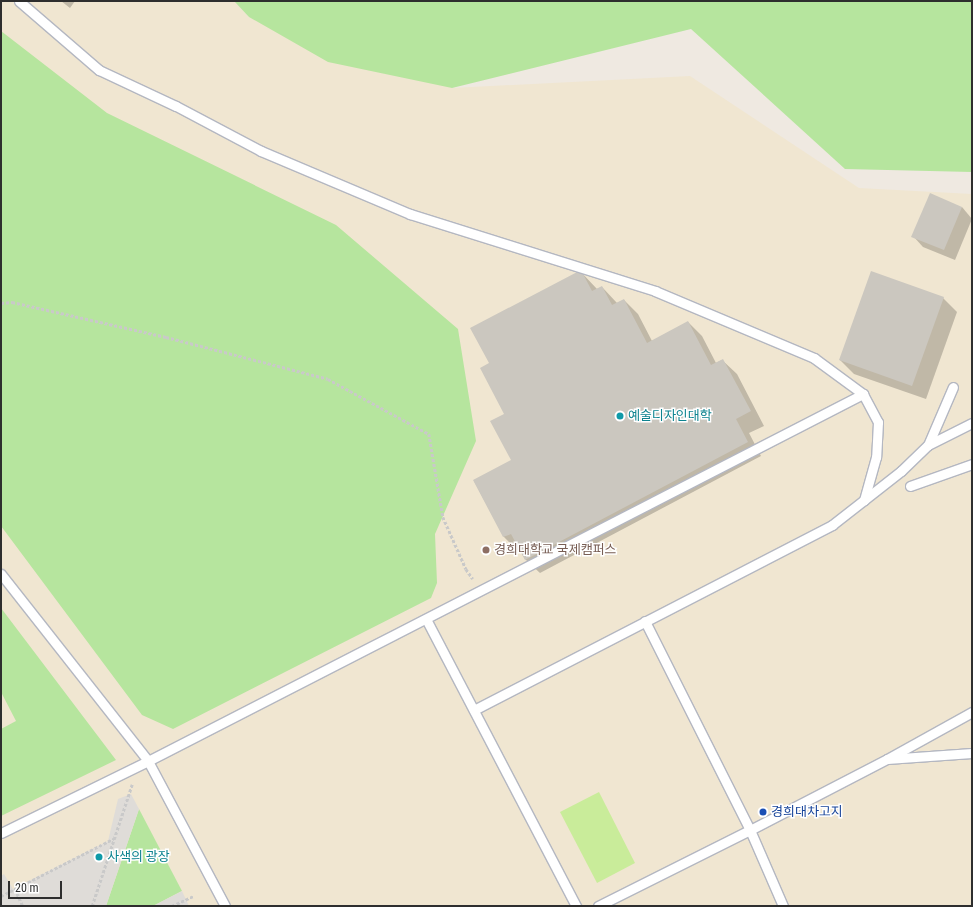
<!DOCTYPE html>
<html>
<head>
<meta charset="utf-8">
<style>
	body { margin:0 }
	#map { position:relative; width:973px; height:907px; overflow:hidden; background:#efe9e1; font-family:"Roboto Condensed","Noto Sans KR",sans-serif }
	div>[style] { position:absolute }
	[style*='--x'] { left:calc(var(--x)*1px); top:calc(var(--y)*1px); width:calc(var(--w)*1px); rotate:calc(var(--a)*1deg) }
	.education>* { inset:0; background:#f0e6d1 }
	.green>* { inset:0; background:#b6e59e }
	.pitch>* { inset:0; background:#c9ec9a }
	.plaza>* { inset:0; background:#dfdcd8 }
	.shadow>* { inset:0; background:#0003 }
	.building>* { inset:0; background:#cbc7bf }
	.path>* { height:2.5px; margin-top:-1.25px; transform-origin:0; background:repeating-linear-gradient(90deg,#c9c9c9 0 3px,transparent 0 5px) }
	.roads { filter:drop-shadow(1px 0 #b4b7c1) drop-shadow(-1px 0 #b4b7c1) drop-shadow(0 1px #b4b7c1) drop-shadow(0 -1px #b4b7c1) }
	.service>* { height:9px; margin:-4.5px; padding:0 4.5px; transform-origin:4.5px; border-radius:4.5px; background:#fff }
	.dots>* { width:11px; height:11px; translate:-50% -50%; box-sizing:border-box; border:2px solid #fff; border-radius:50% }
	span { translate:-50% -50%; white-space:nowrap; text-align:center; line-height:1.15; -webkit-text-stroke:3px #fff; paint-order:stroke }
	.culture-label { font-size:13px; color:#0d838f }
	.left { translate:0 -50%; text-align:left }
	.education-label { font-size:13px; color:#785e54 }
	.transit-label { font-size:13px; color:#164399 }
	.frame { position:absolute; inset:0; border:2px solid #2e2e2e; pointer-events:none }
	.scale { position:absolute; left:8px; top:881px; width:54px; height:18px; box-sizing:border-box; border:2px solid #2e2e2e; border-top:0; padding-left:5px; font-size:12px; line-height:14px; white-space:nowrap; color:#2e2e2e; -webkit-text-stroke:3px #fff; paint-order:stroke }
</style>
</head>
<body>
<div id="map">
	<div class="education">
		<div style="clip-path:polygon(1px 1px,234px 1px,249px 17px,452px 88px,690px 76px,859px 188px,972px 194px,972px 906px,1px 906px)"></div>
	</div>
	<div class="green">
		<div style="clip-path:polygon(234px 1px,972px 1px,972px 172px,845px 169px,691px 29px,452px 88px,328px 62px,249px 17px)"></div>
		<div style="clip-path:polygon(1px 31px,107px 113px,336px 225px,458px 329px,476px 441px,435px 534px,437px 583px,431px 598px,173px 729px,142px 715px,1px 526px)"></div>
		<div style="clip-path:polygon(1px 608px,116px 760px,1px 816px,1px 729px,16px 721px,1px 692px)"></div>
		<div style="clip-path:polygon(139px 809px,182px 891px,153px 906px,106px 906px)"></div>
	</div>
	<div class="pitch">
		<div style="clip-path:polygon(599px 792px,635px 863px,597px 883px,560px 812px)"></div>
	</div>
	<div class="plaza">
		<div style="clip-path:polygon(131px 794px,139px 809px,106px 906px,1px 906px,1px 876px,4px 874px,13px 889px,108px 841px,118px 799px)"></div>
		<div style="clip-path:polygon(182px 891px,189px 906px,153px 906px)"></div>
	</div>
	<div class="shadow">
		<div style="clip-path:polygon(61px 1px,75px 1px,70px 8px)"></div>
		<div style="clip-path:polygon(962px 207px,972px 219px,955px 260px,923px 247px,913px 236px)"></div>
		<div style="clip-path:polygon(580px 271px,597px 289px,602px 287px,617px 303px,624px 300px,638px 314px,652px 341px,688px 322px,702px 336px,716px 363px,722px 360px,737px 374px,764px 426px,749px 433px,761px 456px,540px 573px,525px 559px,520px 550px,518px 551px,504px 537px,474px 481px,512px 461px,505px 414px,490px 364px)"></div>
		<div style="clip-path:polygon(943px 298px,957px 312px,926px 399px,854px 374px,840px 360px)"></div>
	</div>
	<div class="building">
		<div style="clip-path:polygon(930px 193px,962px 207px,944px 250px,911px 237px)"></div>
		<div style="clip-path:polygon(581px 270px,592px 291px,602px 286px,612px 305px,624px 299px,647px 343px,688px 321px,711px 365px,723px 359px,751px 411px,736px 419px,748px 442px,525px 560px,511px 534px,503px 537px,473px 480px,511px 460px,490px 421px,504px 414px,480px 368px,489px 363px,470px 328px)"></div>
		<div style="clip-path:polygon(871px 271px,944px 297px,912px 386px,839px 360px)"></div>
	</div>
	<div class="path">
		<div style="--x:1;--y:303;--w:11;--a:-5"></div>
		<div style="--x:12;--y:302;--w:158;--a:12.8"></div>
		<div style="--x:166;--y:337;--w:167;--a:14.5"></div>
		<div style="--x:328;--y:379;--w:115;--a:28.6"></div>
		<div style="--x:429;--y:434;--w:84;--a:80.4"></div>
		<div style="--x:443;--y:517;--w:57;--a:66.1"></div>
		<div style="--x:466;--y:569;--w:12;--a:55"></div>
		<div style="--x:15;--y:889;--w:19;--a:65"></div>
		<div style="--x:1;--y:896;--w:126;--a:-27"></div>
		<div style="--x:92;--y:906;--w:128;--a:-71.8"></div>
		<div style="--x:172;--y:906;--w:23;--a:-25"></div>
	</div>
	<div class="roads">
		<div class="service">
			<div style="--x:19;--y:1;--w:106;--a:40.8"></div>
			<div style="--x:99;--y:70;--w:85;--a:25.1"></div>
			<div style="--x:176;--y:106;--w:96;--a:27.9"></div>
			<div style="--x:261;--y:151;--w:162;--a:22.9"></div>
			<div style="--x:410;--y:214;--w:257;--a:17.4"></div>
			<div style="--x:655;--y:291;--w:173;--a:22.8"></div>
			<div style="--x:814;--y:358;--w:61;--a:36.3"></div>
			<div style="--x:863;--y:394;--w:32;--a:62"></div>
			<div style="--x:878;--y:422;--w:35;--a:93"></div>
			<div style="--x:876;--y:457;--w:45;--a:105.6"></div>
			<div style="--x:864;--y:500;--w:47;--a:-38.1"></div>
			<div style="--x:901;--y:471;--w:37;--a:-44"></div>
			<div style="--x:928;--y:445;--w:49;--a:-26.6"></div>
			<div style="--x:928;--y:445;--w:63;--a:-66.7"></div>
			<div style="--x:910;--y:486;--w:66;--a:-19.5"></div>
			<div style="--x:1;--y:574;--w:238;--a:51.8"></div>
			<div style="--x:148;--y:761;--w:164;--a:62"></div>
			<div style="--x:426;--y:619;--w:324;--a:62.4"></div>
			<div style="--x:474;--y:710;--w:403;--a:-27.3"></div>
			<div style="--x:832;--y:525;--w:41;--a:-38"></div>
			<div style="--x:889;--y:758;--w:95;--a:-29"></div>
			<div style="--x:1;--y:833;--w:164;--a:-26.1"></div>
			<div style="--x:148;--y:761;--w:804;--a:-27.17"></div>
			<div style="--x:598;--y:906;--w:170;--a:-26.6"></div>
			<div style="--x:750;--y:830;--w:234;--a:-116.7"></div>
			<div style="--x:783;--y:906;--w:83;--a:-113.5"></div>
			<div style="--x:750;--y:830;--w:154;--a:-27.4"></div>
			<div style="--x:887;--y:759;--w:85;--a:-4"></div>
		</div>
	</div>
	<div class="dots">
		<div style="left:620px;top:416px;background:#0f9aa8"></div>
		<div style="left:486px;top:550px;background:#8d6e63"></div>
		<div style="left:763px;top:812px;background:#1a4fb4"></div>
		<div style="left:99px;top:857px;background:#0f9aa8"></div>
	</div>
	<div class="culture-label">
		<span class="left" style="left:628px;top:416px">예술디자인대학</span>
		<span class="left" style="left:107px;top:857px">사색의 광장</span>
	</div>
	<div class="education-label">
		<span class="left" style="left:494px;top:550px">경희대학교 국제캠퍼스</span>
	</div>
	<div class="transit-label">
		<span class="left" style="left:771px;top:812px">경희대차고지</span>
	</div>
	<div class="frame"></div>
	<div class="scale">20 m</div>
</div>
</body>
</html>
